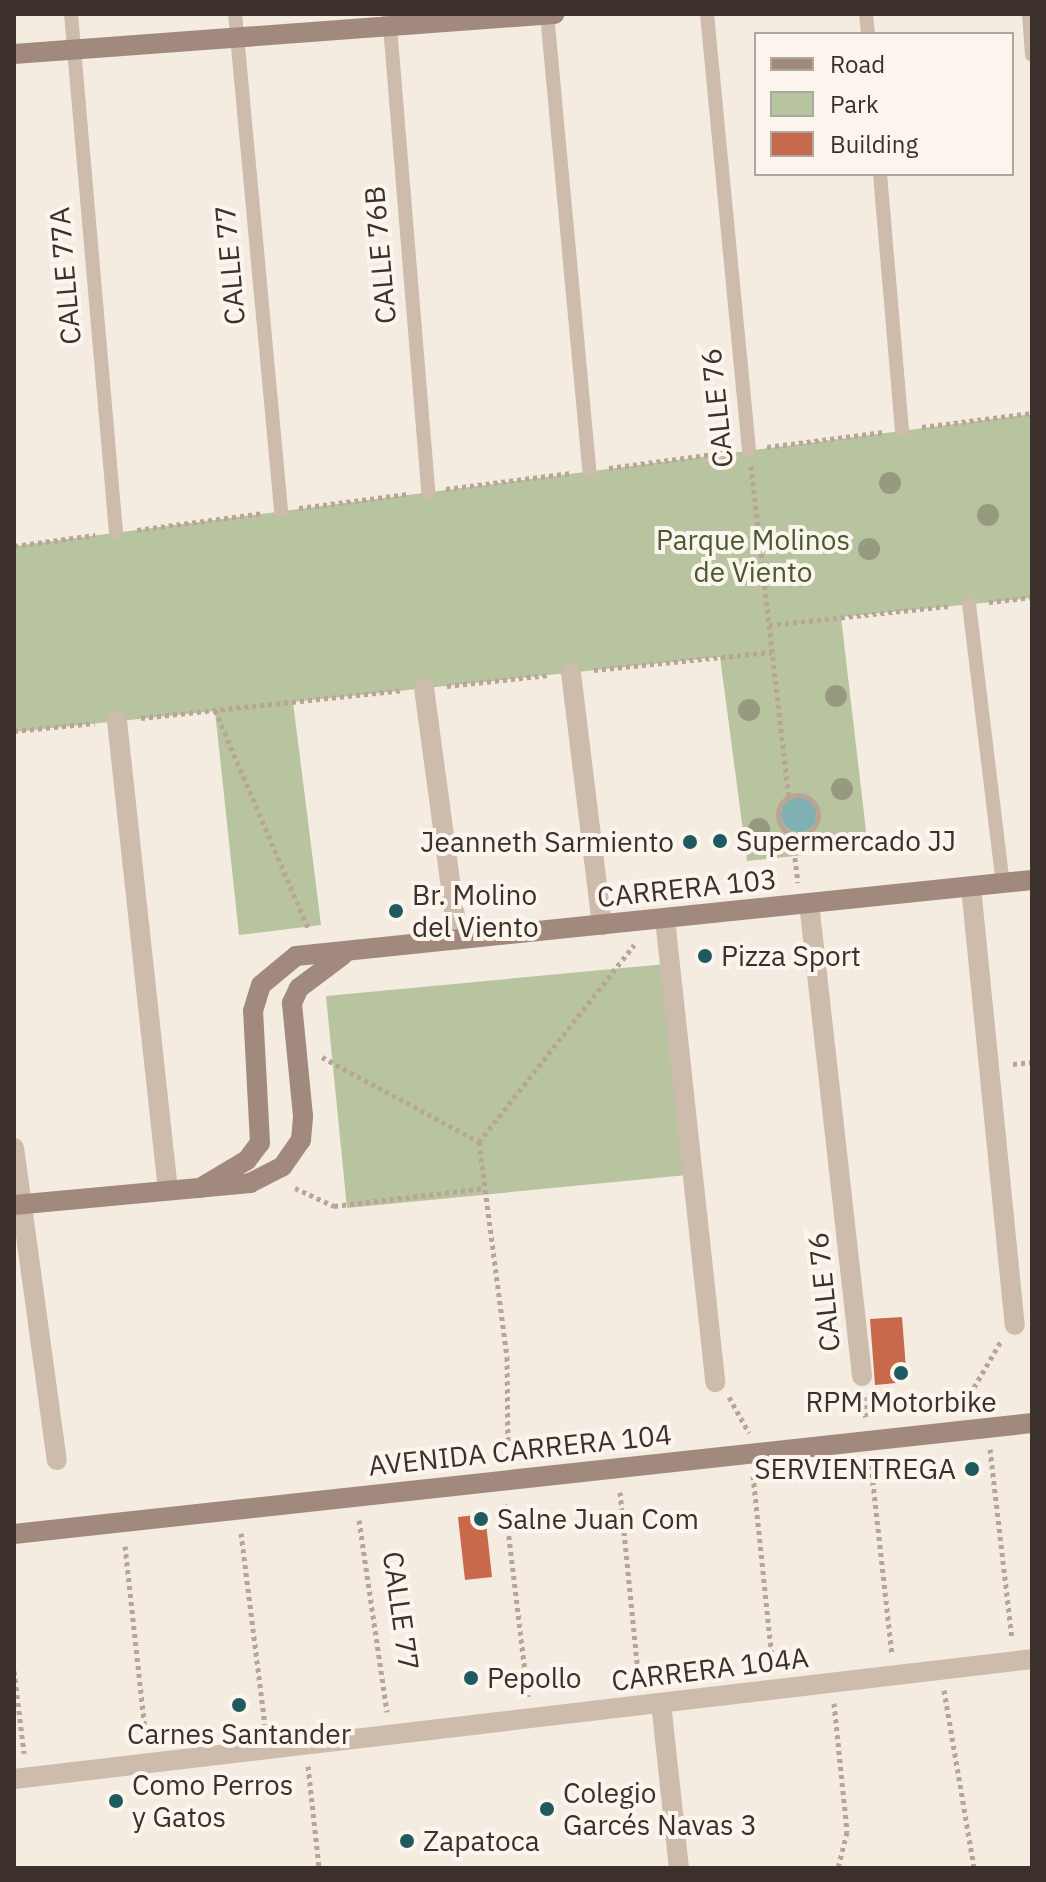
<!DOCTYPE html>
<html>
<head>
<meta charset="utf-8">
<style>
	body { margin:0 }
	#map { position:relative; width:1046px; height:1882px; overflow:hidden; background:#f4ebe1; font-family:"IBM Plex Sans",sans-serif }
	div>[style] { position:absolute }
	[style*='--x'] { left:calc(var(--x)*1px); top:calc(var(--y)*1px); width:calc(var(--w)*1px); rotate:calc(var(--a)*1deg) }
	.green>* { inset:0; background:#b8c4a0 }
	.water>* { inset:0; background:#7fb0b2 }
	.round { border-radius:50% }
	.building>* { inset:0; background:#c8694b }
	.path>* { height:5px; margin-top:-2.5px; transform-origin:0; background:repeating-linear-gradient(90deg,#b9a596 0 4px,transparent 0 8px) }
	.path>.ring { margin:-2.5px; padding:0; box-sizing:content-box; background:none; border:5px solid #b9a596; border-radius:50% }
	.lane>* { height:14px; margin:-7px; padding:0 7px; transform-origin:7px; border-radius:7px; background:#cdbbac }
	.street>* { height:20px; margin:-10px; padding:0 10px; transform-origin:10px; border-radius:10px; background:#cdbbac }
	.secondary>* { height:20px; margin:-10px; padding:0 10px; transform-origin:10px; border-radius:10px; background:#a18a7d }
	.trees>* { width:22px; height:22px; margin:-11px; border-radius:50%; background:#969b7f }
	.dots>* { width:22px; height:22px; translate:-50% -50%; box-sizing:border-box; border:4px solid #fbf5ee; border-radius:50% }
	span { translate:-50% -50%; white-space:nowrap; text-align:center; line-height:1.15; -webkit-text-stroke:8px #fbf5ee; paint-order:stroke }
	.street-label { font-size:28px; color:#3b302b }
	.park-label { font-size:28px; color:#4a5a2e }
	.poi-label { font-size:28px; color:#3b302b }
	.left { translate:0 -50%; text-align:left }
	.right { translate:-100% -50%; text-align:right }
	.frame { position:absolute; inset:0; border:16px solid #3b302b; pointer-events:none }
	.legend { position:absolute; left:754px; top:32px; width:260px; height:144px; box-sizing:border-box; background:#fbf5ee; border:2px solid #aea6a0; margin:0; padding:10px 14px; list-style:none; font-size:24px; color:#3b302b }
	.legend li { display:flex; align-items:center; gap:16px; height:40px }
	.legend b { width:40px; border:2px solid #aea6a0 }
</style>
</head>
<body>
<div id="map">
	<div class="green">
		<div style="clip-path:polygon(1032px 414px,1032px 598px,841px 617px,868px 848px,747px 861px,720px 657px,293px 702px,321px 925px,239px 935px,215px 711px,14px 732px,14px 546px)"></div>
		<div style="clip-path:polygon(666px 964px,687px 1175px,347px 1208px,326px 996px)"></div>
	</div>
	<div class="water">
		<div class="round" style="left:781px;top:796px;width:36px;height:36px"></div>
	</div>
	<div class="building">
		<div style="clip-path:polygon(902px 1317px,907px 1382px,875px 1385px,870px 1319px)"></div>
		<div style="clip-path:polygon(485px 1514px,492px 1577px,465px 1580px,458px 1517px)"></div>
	</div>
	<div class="path">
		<div style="--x:922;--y:427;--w:111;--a:-7.3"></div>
		<div style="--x:767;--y:447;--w:118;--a:-7.3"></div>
		<div style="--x:751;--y:466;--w:333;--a:83.5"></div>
		<div style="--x:609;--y:468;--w:122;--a:-7.5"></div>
		<div style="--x:446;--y:489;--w:126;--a:-7.3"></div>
		<div style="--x:299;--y:508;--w:110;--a:-7.3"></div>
		<div style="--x:137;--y:530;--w:126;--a:-7.7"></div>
		<div style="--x:14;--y:546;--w:82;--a:-7.7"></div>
		<div style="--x:989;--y:602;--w:43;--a:-6.6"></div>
		<div style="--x:769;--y:625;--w:183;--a:-6"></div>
		<div style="--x:594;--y:670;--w:179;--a:-5.8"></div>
		<div style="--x:447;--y:686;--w:102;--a:-6.2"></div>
		<div style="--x:215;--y:710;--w:239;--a:66.9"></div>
		<div style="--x:141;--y:718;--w:262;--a:-6.1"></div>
		<div style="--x:14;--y:731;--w:81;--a:-5.6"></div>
		<div class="ring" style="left:778px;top:795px;width:35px;height:35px"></div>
		<div style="--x:792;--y:834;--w:49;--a:83"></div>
		<div style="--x:322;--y:1057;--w:179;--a:28.4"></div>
		<div style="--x:1013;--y:1064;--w:19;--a:-6"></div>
		<div style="--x:479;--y:1142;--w:217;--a:82.6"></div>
		<div style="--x:507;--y:1357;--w:99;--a:89.4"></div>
		<div style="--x:479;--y:1142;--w:251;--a:-51.8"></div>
		<div style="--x:295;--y:1188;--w:43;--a:24.8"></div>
		<div style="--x:334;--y:1206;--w:152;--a:-6.8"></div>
		<div style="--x:729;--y:1397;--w:41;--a:60.9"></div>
		<div style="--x:864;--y:1397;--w:22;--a:85"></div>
		<div style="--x:962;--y:1408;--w:78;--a:-59.8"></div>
		<div style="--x:990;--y:1449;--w:190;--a:83.4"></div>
		<div style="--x:871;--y:1465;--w:190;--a:83.7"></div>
		<div style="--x:753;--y:1475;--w:194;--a:84.1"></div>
		<div style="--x:620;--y:1492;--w:190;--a:84.3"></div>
		<div style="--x:505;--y:1504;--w:194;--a:83.2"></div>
		<div style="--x:359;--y:1520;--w:194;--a:81.7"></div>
		<div style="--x:241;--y:1533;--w:193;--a:82.9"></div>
		<div style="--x:125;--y:1546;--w:194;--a:83.8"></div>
		<div style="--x:14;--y:1671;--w:83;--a:83"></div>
		<div style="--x:944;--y:1690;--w:181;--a:80.4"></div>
		<div style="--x:834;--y:1703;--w:130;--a:84.2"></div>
		<div style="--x:847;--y:1832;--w:37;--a:104"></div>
		<div style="--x:308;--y:1766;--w:103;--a:83.8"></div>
	</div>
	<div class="lane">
		<div style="--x:71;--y:14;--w:520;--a:85.04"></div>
		<div style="--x:235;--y:14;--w:499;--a:84.7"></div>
		<div style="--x:389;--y:14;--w:480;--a:85.3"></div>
		<div style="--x:547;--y:14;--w:459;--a:84.7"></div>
		<div style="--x:707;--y:14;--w:437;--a:84.5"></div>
		<div style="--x:866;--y:14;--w:20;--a:84"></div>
		<div style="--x:1029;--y:14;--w:41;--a:85.8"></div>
		<div style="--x:880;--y:174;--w:257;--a:85.1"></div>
		<div style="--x:969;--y:604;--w:281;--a:83.1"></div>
	</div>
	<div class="street">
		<div style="--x:571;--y:673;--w:254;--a:83"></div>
		<div style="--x:424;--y:688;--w:254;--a:82.3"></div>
		<div style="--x:117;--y:721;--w:472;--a:83.8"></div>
		<div style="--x:971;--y:887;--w:440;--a:84.3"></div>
		<div style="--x:809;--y:903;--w:476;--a:83.6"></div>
		<div style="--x:665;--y:919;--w:466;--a:83.8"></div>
		<div style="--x:14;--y:1148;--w:315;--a:82.2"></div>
		<div style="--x:661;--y:1703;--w:166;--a:83.8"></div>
		<div style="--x:14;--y:1779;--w:1025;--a:-6.72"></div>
	</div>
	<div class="secondary">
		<div style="--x:14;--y:54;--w:542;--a:-4.23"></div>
		<div style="--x:200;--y:1188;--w:55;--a:-30.8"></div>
		<div style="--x:247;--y:1160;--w:21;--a:-53"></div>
		<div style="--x:260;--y:1143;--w:132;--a:-93"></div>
		<div style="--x:253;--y:1011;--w:27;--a:-73"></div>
		<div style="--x:261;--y:985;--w:45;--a:-39.6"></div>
		<div style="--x:296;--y:956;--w:740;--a:-5.9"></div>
		<div style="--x:14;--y:1205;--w:237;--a:-5.3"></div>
		<div style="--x:250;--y:1183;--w:36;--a:-27"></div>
		<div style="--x:282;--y:1167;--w:33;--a:-55"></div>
		<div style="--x:301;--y:1140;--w:24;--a:-85"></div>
		<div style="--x:303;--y:1116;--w:114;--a:-95.6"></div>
		<div style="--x:292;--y:1003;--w:17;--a:-65"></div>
		<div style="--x:299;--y:988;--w:55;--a:-36.9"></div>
		<div style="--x:14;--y:1534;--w:1024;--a:-6.22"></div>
	</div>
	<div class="trees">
		<div style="left:890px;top:483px"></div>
		<div style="left:988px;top:515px"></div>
		<div style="left:869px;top:549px"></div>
		<div style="left:836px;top:696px"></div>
		<div style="left:749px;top:710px"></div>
		<div style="left:842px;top:789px"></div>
		<div style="left:759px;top:829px"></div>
	</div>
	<div class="dots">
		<div style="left:720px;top:841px;background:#1f5a5e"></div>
		<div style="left:690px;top:842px;background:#1f5a5e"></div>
		<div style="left:396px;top:911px;background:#1f5a5e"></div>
		<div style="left:705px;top:956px;background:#1f5a5e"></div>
		<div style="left:901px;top:1373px;background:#1f5a5e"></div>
		<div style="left:972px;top:1469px;background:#1f5a5e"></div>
		<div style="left:481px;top:1519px;background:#1f5a5e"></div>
		<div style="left:471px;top:1678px;background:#1f5a5e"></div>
		<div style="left:239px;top:1705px;background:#1f5a5e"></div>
		<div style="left:116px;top:1801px;background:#1f5a5e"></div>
		<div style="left:547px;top:1809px;background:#1f5a5e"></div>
		<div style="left:407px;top:1841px;background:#1f5a5e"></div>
	</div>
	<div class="street-label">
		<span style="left:380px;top:255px;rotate:-95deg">CALLE 76B</span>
		<span style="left:230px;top:265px;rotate:-95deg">CALLE 77</span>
		<span style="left:65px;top:276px;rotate:-95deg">CALLE 77A</span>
		<span style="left:717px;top:408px;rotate:-96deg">CALLE 76</span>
		<span style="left:687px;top:888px;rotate:-6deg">CARRERA 103</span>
		<span style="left:824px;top:1292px;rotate:-96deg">CALLE 76</span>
		<span style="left:520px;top:1450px;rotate:-6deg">AVENIDA CARRERA 104</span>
		<span style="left:401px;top:1611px;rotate:82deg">CALLE 77</span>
		<span style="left:710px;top:1669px;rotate:-7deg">CARRERA 104A</span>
	</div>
	<div class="park-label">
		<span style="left:753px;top:556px">Parque Molinos<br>de Viento</span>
	</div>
	<div class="poi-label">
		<span class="left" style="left:736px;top:841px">Supermercado JJ</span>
		<span class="right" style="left:674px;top:842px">Jeanneth Sarmiento</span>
		<span class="left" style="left:412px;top:911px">Br. Molino<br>del Viento</span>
		<span class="left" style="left:721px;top:956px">Pizza Sport</span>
		<span style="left:901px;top:1402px">RPM Motorbike</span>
		<span class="right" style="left:956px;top:1469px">SERVIENTREGA</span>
		<span class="left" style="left:497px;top:1519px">Salne Juan Com</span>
		<span class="left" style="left:487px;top:1678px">Pepollo</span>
		<span style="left:239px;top:1734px">Carnes Santander</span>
		<span class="left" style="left:132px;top:1801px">Como Perros<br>y Gatos</span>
		<span class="left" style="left:563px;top:1809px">Colegio<br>Garcés Navas 3</span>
		<span class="left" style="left:423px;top:1841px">Zapatoca</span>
	</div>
	<div class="frame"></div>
	<ul class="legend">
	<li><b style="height:10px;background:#a18a7d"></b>Road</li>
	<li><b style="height:22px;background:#b8c4a0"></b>Park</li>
	<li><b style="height:22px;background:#c8694b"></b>Building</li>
	</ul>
</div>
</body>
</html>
